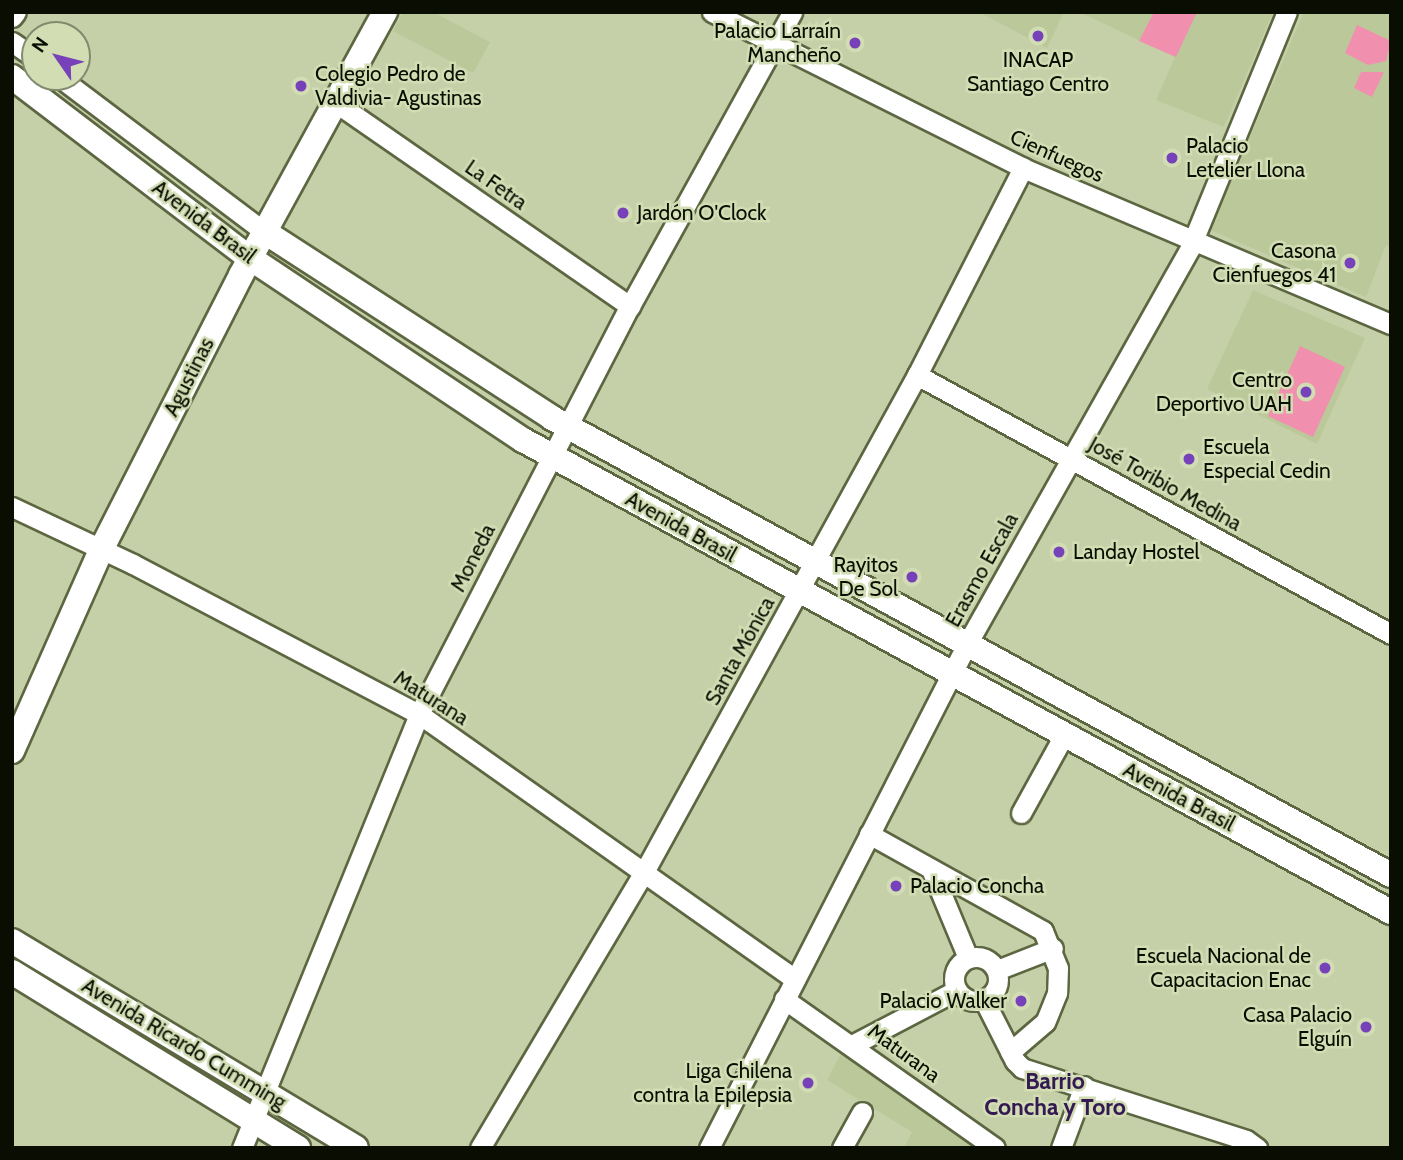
<!DOCTYPE html>
<html>
<head>
<meta charset="utf-8">
<style>
	body { margin:0 }
	#map { position:relative; width:1403px; height:1160px; overflow:hidden; background:#c5d0a8; font-family:Cabin,sans-serif }
	div>[style] { position:absolute }
	[style*='--x'] { left:calc(var(--x)*1px); top:calc(var(--y)*1px); width:calc(var(--w)*1px); rotate:calc(var(--a)*1deg) }
	.built>* { inset:0; background:#bbc899 }
	.green>* { inset:0; background:#f090ae }
	.roads { filter:drop-shadow(2px 0 #5c6641) drop-shadow(-2px 0 #5c6641) drop-shadow(0 2px #5c6641) drop-shadow(0 -2px #5c6641) }
	.minor>* { height:19px; margin:-9.5px; padding:0 9.5px; transform-origin:9.5px; border-radius:9.5px; background:#fff }
	.minor>.ring { margin:-9.5px; padding:0; box-sizing:content-box; background:none; border:19px solid #fff; border-radius:50% }
	.major>* { height:24px; margin:-12px; padding:0 12px; transform-origin:12px; border-radius:12px; background:#fff }
	.dots>* { width:19px; height:19px; translate:-50% -50%; box-sizing:border-box; border:4px solid #d2ddb4; border-radius:50% }
	span { translate:-50% -50%; white-space:nowrap; text-align:center; line-height:1.15; -webkit-text-stroke:5px #d2ddb4; paint-order:stroke }
	.poi-label { font-size:21px; color:#0a0e02 }
	.right { translate:-100% -50%; text-align:right }
	.left { translate:0 -50%; text-align:left }
	.street-label { font-size:21px; color:#0a0e02 }
	.neighbourhood-label { font-size:23px; color:#331a53; font-weight:700 }
	.frame { position:absolute; inset:0; border:14px solid #0a0e02; pointer-events:none }
	.north { position:absolute; left:21px; top:21px; width:70px; height:70px; box-sizing:border-box; background:#d2ddb4; border:2px solid #828a6d; border-radius:50%; rotate:305deg; font-size:19px; font-weight:700; line-height:28px; text-align:center; color:#0a0e02 }
	.north::after { content:''; display:block; margin:auto; width:24px; height:32px; background:#7742b9; clip-path:polygon(50% 0,100% 100%,50% 72%,0 100%) }
</style>
</head>
<body>
<div id="map">
	<div class="built">
		<div style="clip-path:polygon(403px 12px,433px 12px,490px 42px,473px 73px,393px 31px)"></div>
		<div style="clip-path:polygon(979px 12px,1064px 12px,1047px 48px)"></div>
		<div style="clip-path:polygon(1079px 12px,1273px 12px,1224px 127px,1156px 100px,1175px 57px)"></div>
		<div style="clip-path:polygon(1304px 12px,1391px 12px,1391px 247px,1386px 245px,1366px 297px,1210px 230px)"></div>
		<div style="clip-path:polygon(1253px 290px,1365px 338px,1317px 444px,1207px 389px)"></div>
		<div style="clip-path:polygon(843px 1050px,857px 1059px,977px 1148px,904px 1148px,912px 1132px,827px 1080px)"></div>
	</div>
	<div class="green">
		<div style="clip-path:polygon(1154px 12px,1197px 12px,1176px 57px,1139px 41px)"></div>
		<div style="clip-path:polygon(1357px 25px,1391px 41px,1386px 61px,1368px 65px,1345px 53px)"></div>
		<div style="clip-path:polygon(1361px 72px,1384px 72px,1372px 97px,1354px 88px)"></div>
		<div style="clip-path:polygon(1300px 346px,1345px 367px,1313px 437px,1268px 416px)"></div>
	</div>
	<div class="roads">
		<div class="minor">
			<div style="--x:712;--y:12;--w:348;--a:26.6"></div>
			<div style="--x:1023;--y:168;--w:400;--a:23"></div>
			<div style="--x:12;--y:17;--w:6;--a:-51"></div>
			<div style="--x:12;--y:42;--w:28;--a:35"></div>
			<div style="--x:59;--y:77;--w:258;--a:37"></div>
			<div style="--x:335;--y:102;--w:359;--a:34.7"></div>
			<div style="--x:917;--y:375;--w:540;--a:28.65"></div>
			<div style="--x:12;--y:507;--w:134;--a:25.2"></div>
			<div style="--x:133;--y:564;--w:323;--a:27.7"></div>
			<div style="--x:419;--y:714;--w:460;--a:35.2"></div>
			<div style="--x:1021;--y:813;--w:89;--a:-61.1"></div>
			<div style="--x:869;--y:834;--w:199;--a:29.1"></div>
			<div style="--x:1043;--y:931;--w:40;--a:68"></div>
			<div style="--x:1058;--y:968;--w:25;--a:92"></div>
			<div style="--x:1057;--y:993;--w:31;--a:112"></div>
			<div style="--x:1045;--y:1022;--w:46;--a:139.4"></div>
			<div style="--x:931;--y:869;--w:96;--a:67.4"></div>
			<div class="ring" style="left:954px;top:957px;width:25px;height:25px"></div>
			<div style="--x:997;--y:970;--w:60;--a:-21.4"></div>
			<div style="--x:784;--y:999;--w:258;--a:35.2"></div>
			<div style="--x:984;--y:1000;--w:68;--a:63.1"></div>
			<div style="--x:1015;--y:1061;--w:10;--a:45"></div>
			<div style="--x:1022;--y:1068;--w:235;--a:17.8"></div>
			<div style="--x:1246;--y:1140;--w:14;--a:36"></div>
			<div style="--x:854;--y:1044;--w:116;--a:-27.7"></div>
			<div style="--x:242;--y:1148;--w:469;--a:-67.8"></div>
			<div style="--x:419;--y:714;--w:459;--a:-62.7"></div>
			<div style="--x:630;--y:306;--w:336;--a:-61.1"></div>
			<div style="--x:480;--y:1148;--w:321;--a:-59.3"></div>
			<div style="--x:644;--y:872;--w:567;--a:-61.22"></div>
			<div style="--x:917;--y:375;--w:233;--a:-62.9"></div>
			<div style="--x:709;--y:1148;--w:566;--a:-62.89"></div>
			<div style="--x:967;--y:644;--w:454;--a:-60.6"></div>
			<div style="--x:1190;--y:248;--w:255;--a:-67.7"></div>
			<div style="--x:842;--y:1148;--w:41;--a:-60.9"></div>
			<div style="--x:1061;--y:1148;--w:66;--a:-69.6"></div>
		</div>
		<div class="major">
			<div style="--x:12;--y:77;--w:299;--a:37.3"></div>
			<div style="--x:250;--y:258;--w:328;--a:33.7"></div>
			<div style="--x:523;--y:440;--w:988;--a:28.54"></div>
			<div style="--x:265;--y:232;--w:342;--a:32.9"></div>
			<div style="--x:552;--y:418;--w:955;--a:28.58"></div>
			<div style="--x:12;--y:751;--w:222;--a:-66.1"></div>
			<div style="--x:102;--y:548;--w:306;--a:-63"></div>
			<div style="--x:241;--y:275;--w:300;--a:-61.3"></div>
			<div style="--x:12;--y:941;--w:401;--a:31"></div>
			<div style="--x:12;--y:972;--w:336;--a:31.6"></div>
		</div>
	</div>
	<div class="dots">
		<div style="left:1038px;top:36px;background:#7742b9"></div>
		<div style="left:855px;top:43px;background:#7742b9"></div>
		<div style="left:301px;top:86px;background:#7742b9"></div>
		<div style="left:1172px;top:158px;background:#7742b9"></div>
		<div style="left:623px;top:213px;background:#7742b9"></div>
		<div style="left:1350px;top:263px;background:#7742b9"></div>
		<div style="left:1306px;top:392px;background:#7742b9"></div>
		<div style="left:1189px;top:459px;background:#7742b9"></div>
		<div style="left:1059px;top:552px;background:#7742b9"></div>
		<div style="left:912px;top:577px;background:#7742b9"></div>
		<div style="left:896px;top:886px;background:#7742b9"></div>
		<div style="left:1325px;top:968px;background:#7742b9"></div>
		<div style="left:1021px;top:1001px;background:#7742b9"></div>
		<div style="left:1366px;top:1027px;background:#7742b9"></div>
		<div style="left:808px;top:1083px;background:#7742b9"></div>
	</div>
	<div class="poi-label">
		<span class="right" style="left:841px;top:43px">Palacio Larraín<br>Mancheño</span>
		<span style="left:1038px;top:72px">INACAP<br>Santiago Centro</span>
		<span class="left" style="left:315px;top:86px">Colegio Pedro de<br>Valdivia- Agustinas</span>
		<span class="left" style="left:1186px;top:158px">Palacio<br>Letelier Llona</span>
		<span class="left" style="left:637px;top:213px">Jardón O'Clock</span>
		<span class="right" style="left:1336px;top:263px">Casona<br>Cienfuegos 41</span>
		<span class="right" style="left:1292px;top:392px">Centro<br>Deportivo UAH</span>
		<span class="left" style="left:1203px;top:459px">Escuela<br>Especial Cedin</span>
		<span class="left" style="left:1073px;top:552px">Landay Hostel</span>
		<span class="right" style="left:898px;top:577px">Rayitos<br>De Sol</span>
		<span class="left" style="left:910px;top:886px">Palacio Concha</span>
		<span class="right" style="left:1311px;top:968px">Escuela Nacional de<br>Capacitacion Enac</span>
		<span class="right" style="left:1007px;top:1001px">Palacio Walker</span>
		<span class="right" style="left:1352px;top:1027px">Casa Palacio<br>Elguín</span>
		<span class="right" style="left:792px;top:1083px">Liga Chilena<br>contra la Epilepsia</span>
	</div>
	<div class="street-label">
		<span style="left:1057px;top:156px;rotate:24deg">Cienfuegos</span>
		<span style="left:496px;top:185px;rotate:35deg">La Fetra</span>
		<span style="left:204px;top:222px;rotate:37deg">Avenida Brasil</span>
		<span style="left:189px;top:377px;rotate:-63deg">Agustinas</span>
		<span style="left:1165px;top:484px;rotate:29deg">José Toribio Medina</span>
		<span style="left:681px;top:527px;rotate:29deg">Avenida Brasil</span>
		<span style="left:473px;top:558px;rotate:-63deg">Moneda</span>
		<span style="left:982px;top:570px;rotate:-61deg">Erasmo Escala</span>
		<span style="left:740px;top:651px;rotate:-61deg">Santa Mónica</span>
		<span style="left:431px;top:698px;rotate:32deg">Maturana</span>
		<span style="left:1179px;top:797px;rotate:28deg">Avenida Brasil</span>
		<span style="left:184px;top:1044px;rotate:31deg">Avenida Ricardo Cumming</span>
		<span style="left:904px;top:1053px;rotate:36deg">Maturana</span>
	</div>
	<div class="neighbourhood-label">
		<span style="left:1055px;top:1094px">Barrio<br>Concha y Toro</span>
	</div>
	<div class="frame"></div>
	<div class="north">N</div>
</div>
</body>
</html>
